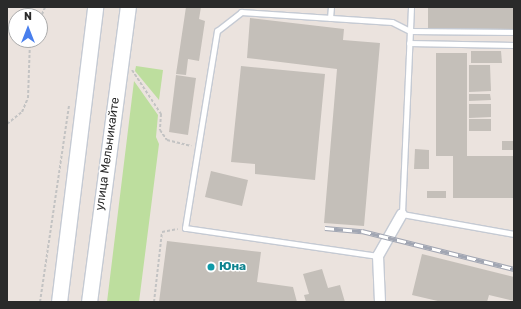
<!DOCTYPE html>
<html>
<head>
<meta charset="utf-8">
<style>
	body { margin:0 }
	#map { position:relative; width:521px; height:309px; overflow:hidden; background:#ebe3de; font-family:Rubik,sans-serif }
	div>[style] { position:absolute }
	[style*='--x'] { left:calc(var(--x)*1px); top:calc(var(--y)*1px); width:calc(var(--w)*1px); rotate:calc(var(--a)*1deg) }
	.green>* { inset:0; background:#bdde9e }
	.building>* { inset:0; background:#c4bfb9 }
	.path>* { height:2px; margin-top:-1px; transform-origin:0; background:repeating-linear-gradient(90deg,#c3c3c3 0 3px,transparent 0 5px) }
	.roads { filter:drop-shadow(1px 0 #c5cad3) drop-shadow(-1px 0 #c5cad3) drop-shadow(0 1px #c5cad3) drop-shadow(0 -1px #c5cad3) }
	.service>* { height:5px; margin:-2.5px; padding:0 2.5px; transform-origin:2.5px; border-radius:2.5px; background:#fff }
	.minor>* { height:10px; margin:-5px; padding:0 5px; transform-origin:5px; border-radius:5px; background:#fff }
	.secondary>* { height:15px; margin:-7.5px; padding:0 7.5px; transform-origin:7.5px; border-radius:7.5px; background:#fff }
	.rail>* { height:4.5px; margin-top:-2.25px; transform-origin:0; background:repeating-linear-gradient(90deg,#fff 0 9px,#a1a6b3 0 18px); box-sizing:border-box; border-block:1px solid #a1a6b3 }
	.dots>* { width:11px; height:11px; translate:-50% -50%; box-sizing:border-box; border:2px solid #fff; border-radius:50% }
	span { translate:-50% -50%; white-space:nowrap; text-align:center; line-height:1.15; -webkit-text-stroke:3px #fff; paint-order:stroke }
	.street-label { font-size:12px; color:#2a2a2a }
	.culture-label { font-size:12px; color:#0d838f; font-weight:700 }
	.left { translate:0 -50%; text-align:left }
	.frame { position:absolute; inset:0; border:8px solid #2a2a2a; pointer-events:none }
	.north { position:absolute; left:8px; top:8px; width:40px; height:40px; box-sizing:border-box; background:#fff; border:1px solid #aaa; border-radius:50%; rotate:0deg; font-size:11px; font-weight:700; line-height:16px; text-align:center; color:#2a2a2a }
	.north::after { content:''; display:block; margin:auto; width:14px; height:18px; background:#497fed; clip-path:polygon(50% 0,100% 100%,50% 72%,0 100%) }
</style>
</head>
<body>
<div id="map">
	<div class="green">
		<div style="clip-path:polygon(136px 66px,163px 70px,159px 100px,135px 71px)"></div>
		<div style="clip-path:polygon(134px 81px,158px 115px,156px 137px,159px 144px,139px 302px,107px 302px)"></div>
	</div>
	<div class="building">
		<div style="clip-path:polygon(186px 7px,201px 7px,199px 19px,205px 21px,199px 61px,188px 59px,186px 75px,176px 74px)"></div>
		<div style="clip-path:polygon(428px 7px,514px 7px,514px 29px,428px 29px)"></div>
		<div style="clip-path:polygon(250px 18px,344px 29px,343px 40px,380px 43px,364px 226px,324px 223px,337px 69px,247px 58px)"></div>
		<div style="clip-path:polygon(471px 51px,501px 51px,502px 63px,471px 63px)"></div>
		<div style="clip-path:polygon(436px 53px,467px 53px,467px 156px,514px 156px,514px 198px,453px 198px,453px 156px,436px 156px)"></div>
		<div style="clip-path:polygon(469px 65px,490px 65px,491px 91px,469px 92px)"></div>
		<div style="clip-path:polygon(241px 66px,325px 74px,315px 180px,255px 174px,255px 164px,231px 162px)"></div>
		<div style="clip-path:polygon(176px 75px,196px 78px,188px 135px,169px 132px)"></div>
		<div style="clip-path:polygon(469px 94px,490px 94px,491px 100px,469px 101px)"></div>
		<div style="clip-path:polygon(469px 104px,491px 104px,491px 117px,469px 118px)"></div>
		<div style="clip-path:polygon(469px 119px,491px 119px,491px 131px,469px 131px)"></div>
		<div style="clip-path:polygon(502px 141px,514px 141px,514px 150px,502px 150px)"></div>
		<div style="clip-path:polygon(415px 149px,429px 150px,429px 169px,414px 169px)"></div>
		<div style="clip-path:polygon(211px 171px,248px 180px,242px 206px,205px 197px)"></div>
		<div style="clip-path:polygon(427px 191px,446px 191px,446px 198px,427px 198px)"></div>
		<div style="clip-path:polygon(167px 241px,261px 252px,257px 282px,293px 287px,297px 302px,159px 302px)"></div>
		<div style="clip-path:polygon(422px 254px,514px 277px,514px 301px,489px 295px,487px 302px,442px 302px,412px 295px)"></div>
		<div style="clip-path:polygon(322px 269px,328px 288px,340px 285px,345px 302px,306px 302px,304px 295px,309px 294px,303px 274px)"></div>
	</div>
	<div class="path">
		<div style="--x:40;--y:19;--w:13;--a:-67"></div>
		<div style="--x:132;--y:70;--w:53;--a:56.6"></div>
		<div style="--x:161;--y:114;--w:16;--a:94"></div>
		<div style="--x:160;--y:130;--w:12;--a:55"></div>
		<div style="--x:167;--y:140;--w:25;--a:14"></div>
		<div style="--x:7;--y:124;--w:19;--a:-39"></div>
		<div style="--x:22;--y:112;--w:15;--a:-67"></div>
		<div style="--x:28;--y:98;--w:58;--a:-88"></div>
		<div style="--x:40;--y:302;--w:199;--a:-81.6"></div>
		<div style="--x:154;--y:302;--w:70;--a:-83.5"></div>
		<div style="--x:162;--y:232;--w:16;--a:-11"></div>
	</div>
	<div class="roads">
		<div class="service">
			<div style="--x:411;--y:7;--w:207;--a:92.5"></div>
			<div style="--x:402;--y:214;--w:114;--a:10.1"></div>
			<div style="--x:330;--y:18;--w:11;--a:-85"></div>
			<div style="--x:409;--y:43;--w:105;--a:1.1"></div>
			<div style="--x:378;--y:256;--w:195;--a:-171.7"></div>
			<div style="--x:185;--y:228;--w:200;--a:-80.8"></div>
			<div style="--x:217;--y:31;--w:31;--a:-38"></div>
			<div style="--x:241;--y:12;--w:151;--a:3.8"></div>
			<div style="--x:392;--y:22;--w:20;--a:27"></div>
			<div style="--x:410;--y:31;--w:104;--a:0.6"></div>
		</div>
		<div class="minor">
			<div style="--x:380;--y:302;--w:46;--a:-92.5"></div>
			<div style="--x:378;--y:256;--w:48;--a:-60.3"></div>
		</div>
		<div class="secondary">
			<div style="--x:59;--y:302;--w:297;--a:-83"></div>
			<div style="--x:89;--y:302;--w:298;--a:-82.5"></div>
		</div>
	</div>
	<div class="rail">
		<div style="--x:325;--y:228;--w:37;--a:5"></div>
		<div style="--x:362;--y:231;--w:157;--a:14"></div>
	</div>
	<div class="dots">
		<div style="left:211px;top:267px;background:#0f9aa8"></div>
	</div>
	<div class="street-label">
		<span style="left:108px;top:154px;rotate:-82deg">улица Мельникайте</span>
	</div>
	<div class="culture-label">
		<span class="left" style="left:219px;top:267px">Юна</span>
	</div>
	<div class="frame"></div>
	<div class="north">N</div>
</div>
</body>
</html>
